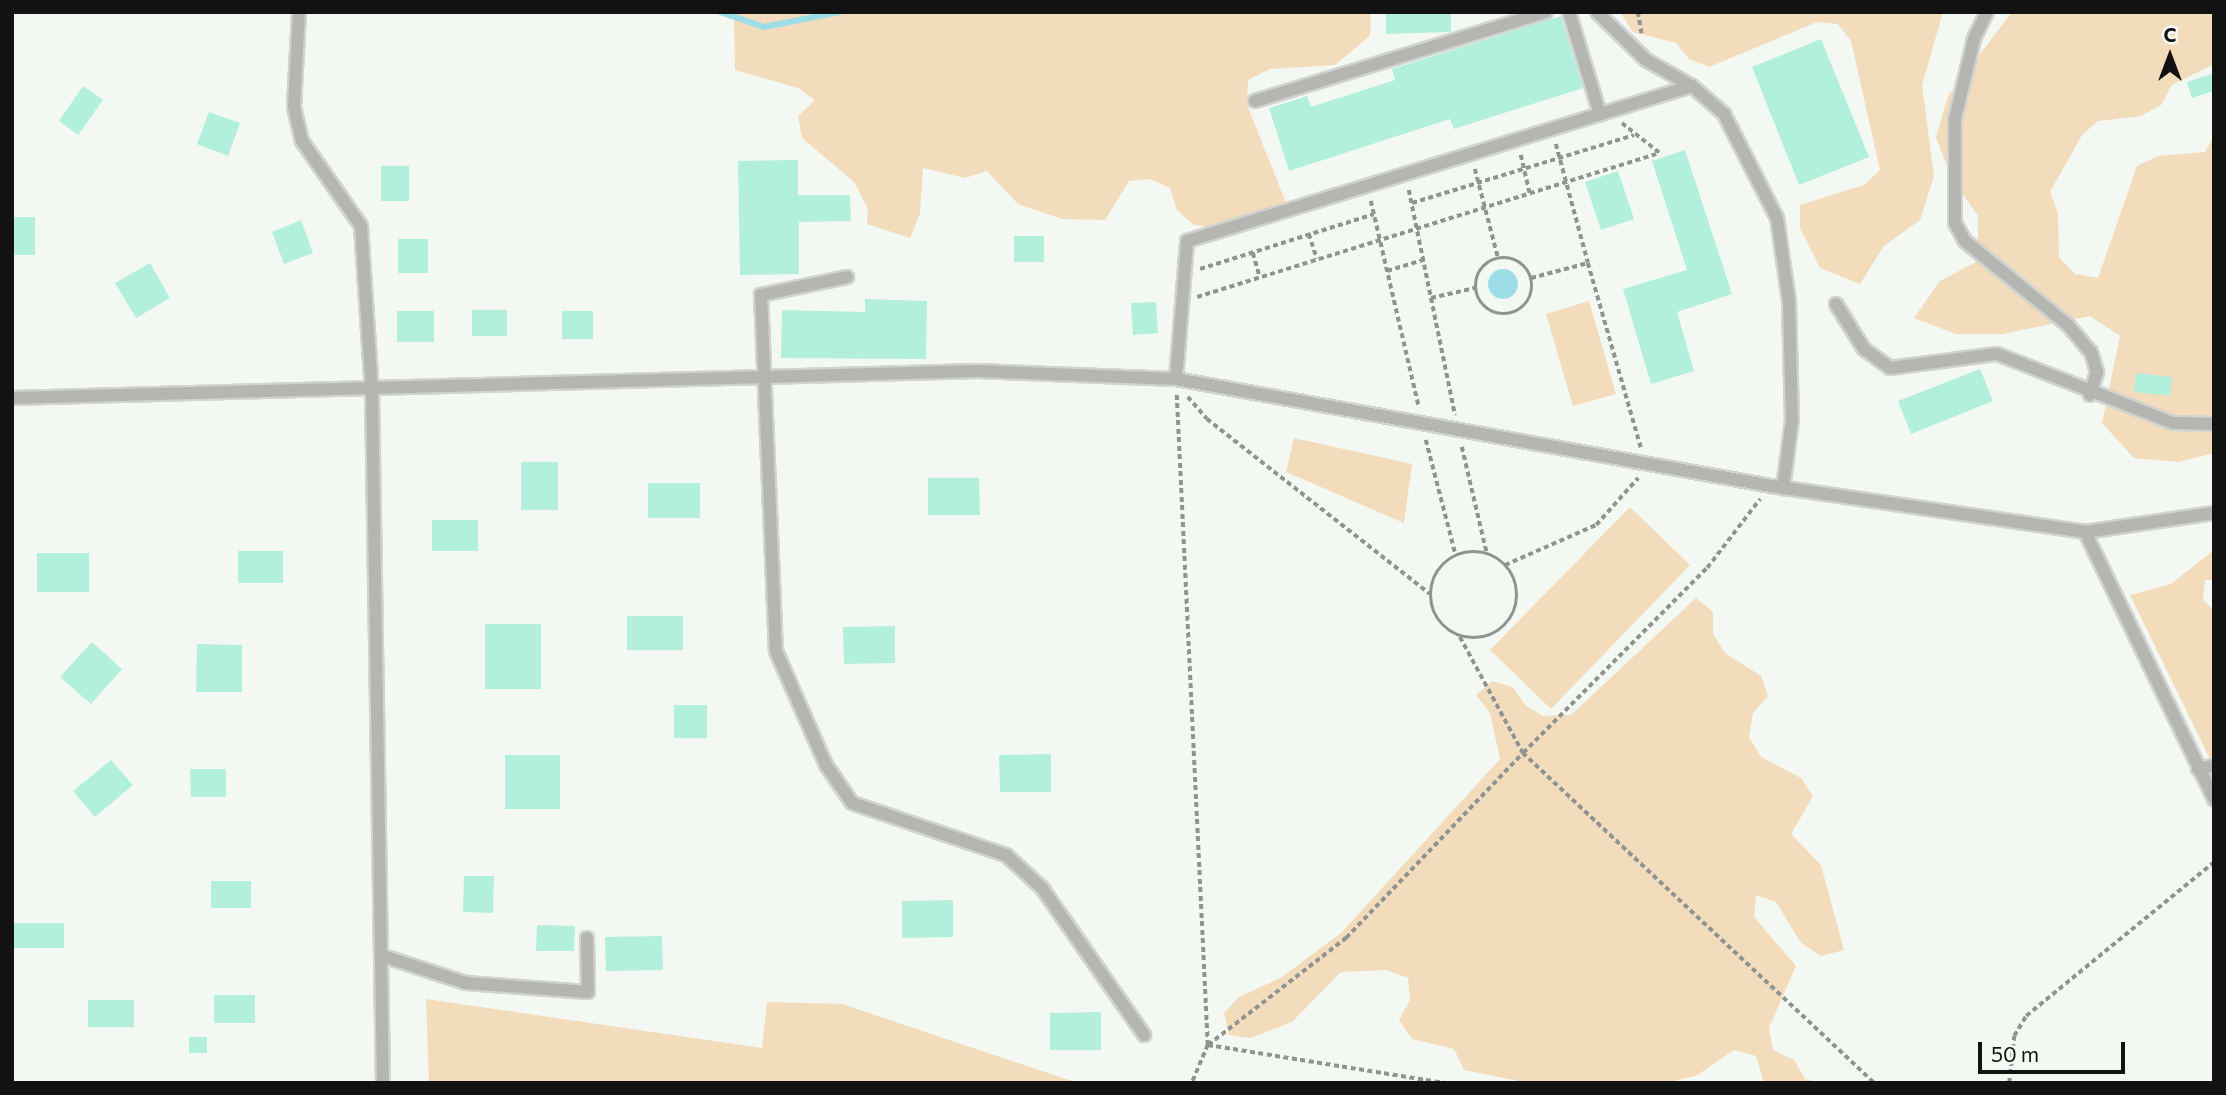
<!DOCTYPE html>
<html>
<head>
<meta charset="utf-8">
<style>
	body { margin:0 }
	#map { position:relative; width:2226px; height:1095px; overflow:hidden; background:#f4f8f3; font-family:Commissioner,sans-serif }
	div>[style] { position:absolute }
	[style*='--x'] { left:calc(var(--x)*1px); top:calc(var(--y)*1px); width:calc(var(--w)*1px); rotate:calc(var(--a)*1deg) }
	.green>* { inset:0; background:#f3dcbb }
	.water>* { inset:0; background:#9ddde5 }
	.round { border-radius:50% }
	.stream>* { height:6px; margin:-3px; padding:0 3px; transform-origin:3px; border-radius:3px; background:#9ddde5 }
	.building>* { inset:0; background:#b3efdd }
	.path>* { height:3.5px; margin-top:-1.75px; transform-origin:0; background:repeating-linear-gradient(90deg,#909390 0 5px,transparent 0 8.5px) }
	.path>.ring { margin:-1.75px; padding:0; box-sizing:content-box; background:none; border:3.5px solid #909390; border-radius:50% }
	.roads { filter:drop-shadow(2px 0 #d0d3cf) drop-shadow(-2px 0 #d0d3cf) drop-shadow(0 2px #d0d3cf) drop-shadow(0 -2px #d0d3cf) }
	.lane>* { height:12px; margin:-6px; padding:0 6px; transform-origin:6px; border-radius:6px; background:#b5b5b2 }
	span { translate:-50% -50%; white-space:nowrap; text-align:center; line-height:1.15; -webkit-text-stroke:5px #f4f8f3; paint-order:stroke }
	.frame { position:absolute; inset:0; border:14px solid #111211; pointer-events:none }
	.north { position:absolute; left:2135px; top:21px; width:70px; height:70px; -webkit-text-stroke:5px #f4f8f3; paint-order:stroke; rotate:0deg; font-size:19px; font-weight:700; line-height:28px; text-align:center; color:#111211 }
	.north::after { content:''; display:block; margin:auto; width:24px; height:32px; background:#111211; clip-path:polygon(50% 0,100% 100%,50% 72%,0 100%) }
	.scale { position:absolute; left:1978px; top:1042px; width:147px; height:32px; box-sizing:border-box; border:4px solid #111211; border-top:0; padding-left:9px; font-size:21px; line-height:24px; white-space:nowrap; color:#111211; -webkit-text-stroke:5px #f4f8f3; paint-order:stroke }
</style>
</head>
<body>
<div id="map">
	<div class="green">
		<div style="clip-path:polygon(734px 12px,1371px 12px,1370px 36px,1335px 65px,1270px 69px,1248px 80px,1247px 105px,1287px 205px,1216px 227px,1194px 225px,1177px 210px,1170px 188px,1150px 179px,1129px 181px,1105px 220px,1062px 219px,1018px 204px,987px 171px,965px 178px,923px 168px,920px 214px,910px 238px,867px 224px,868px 209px,854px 182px,802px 138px,798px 116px,815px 100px,798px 88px,735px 70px)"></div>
		<div style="clip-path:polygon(1620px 12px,1943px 12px,1922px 85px,1934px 176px,1920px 220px,1884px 246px,1860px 284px,1820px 268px,1800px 228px,1800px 205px,1864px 185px,1880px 170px,1851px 41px,1838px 24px,1817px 22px,1709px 67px,1689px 59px,1676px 43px,1633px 32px)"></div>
		<div style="clip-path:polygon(2012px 12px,2214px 12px,2214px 64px,2172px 85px,2161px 105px,2141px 116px,2098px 121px,2082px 135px,2050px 192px,2058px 213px,2059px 257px,2075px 274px,2098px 278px,2137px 166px,2158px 156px,2205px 152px,2214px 136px,2214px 453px,2179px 462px,2134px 458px,2102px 423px,2120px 336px,2090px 316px,2003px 334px,1956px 334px,1914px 318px,1940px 281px,1978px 261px,1978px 216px,1952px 179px,1936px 137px,1948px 96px)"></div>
		<div style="clip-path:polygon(1589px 301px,1616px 394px,1573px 406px,1546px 314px)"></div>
		<div style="clip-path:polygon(1294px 438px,1412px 464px,1404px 523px,1286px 472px)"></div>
		<div style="clip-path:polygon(1630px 507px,1690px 565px,1551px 709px,1490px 650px)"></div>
		<div style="clip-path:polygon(2214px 550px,2214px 580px,2205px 580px,2203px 600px,2214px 610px,2214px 767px,2130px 595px,2171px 584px)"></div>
		<div style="clip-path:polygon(1696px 598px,1713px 612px,1713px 634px,1725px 653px,1761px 676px,1768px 696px,1753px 713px,1749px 737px,1761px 757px,1801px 778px,1813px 796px,1791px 834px,1821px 865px,1844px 950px,1821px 956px,1801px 943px,1776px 902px,1756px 895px,1754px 917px,1796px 966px,1769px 1028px,1773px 1050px,1794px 1060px,1805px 1079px,1820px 1083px,1764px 1083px,1756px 1056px,1734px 1050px,1696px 1076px,1665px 1083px,1528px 1083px,1464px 1070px,1454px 1049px,1412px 1039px,1399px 1020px,1410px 1000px,1408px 978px,1386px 970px,1341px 972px,1292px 1022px,1251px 1038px,1229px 1035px,1224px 1013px,1239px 997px,1282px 977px,1341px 933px,1500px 759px,1490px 713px,1476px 695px,1492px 681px,1513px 687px,1525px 705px,1543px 716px,1571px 715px)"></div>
		<div style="clip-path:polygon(426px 999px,762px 1048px,767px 1002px,842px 1004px,1078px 1083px,429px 1083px)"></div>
	</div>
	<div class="water">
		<div class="round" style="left:1488px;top:269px;width:30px;height:30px"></div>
	</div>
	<div class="stream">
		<div style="--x:720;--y:12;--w:46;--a:18.8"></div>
		<div style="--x:764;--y:27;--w:77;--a:-11.2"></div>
	</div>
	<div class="building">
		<div style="clip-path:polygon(1386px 12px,1451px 12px,1451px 32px,1386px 34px)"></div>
		<div style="clip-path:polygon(1561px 16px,1583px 88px,1454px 129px,1450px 119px,1289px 171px,1269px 108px,1307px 96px,1311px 107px,1395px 80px,1392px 69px)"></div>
		<div style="clip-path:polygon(1821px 39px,1869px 157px,1799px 185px,1752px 67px)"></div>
		<div style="clip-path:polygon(2214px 73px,2214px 91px,2192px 98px,2187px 82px)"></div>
		<div style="clip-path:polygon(83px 86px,103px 100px,78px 135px,59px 121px)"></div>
		<div style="clip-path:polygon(209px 112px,240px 123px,228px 156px,197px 144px)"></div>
		<div style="clip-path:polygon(1685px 150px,1732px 294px,1677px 312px,1694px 371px,1651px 384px,1623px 289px,1687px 270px,1652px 161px)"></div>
		<div style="clip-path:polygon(798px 160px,798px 195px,850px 195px,851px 221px,799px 222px,799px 274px,740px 275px,738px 161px)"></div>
		<div style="clip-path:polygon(381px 166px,409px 166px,409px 201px,381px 201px)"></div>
		<div style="clip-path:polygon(1618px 171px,1634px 219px,1601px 230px,1585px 182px)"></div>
		<div style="clip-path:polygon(12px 217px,35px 217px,35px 255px,12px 255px)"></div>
		<div style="clip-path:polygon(301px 220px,313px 253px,284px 264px,272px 232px)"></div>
		<div style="clip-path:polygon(1014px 236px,1044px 236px,1044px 262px,1014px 262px)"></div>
		<div style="clip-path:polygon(398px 239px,428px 239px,428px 273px,398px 273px)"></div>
		<div style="clip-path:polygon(150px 263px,170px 298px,136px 318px,115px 283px)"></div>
		<div style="clip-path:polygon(865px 299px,927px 301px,926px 359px,781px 358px,782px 310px,865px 312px)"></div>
		<div style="clip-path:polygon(1156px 302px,1158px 333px,1133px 335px,1131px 303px)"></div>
		<div style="clip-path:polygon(472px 310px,507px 310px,507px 336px,472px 336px)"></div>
		<div style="clip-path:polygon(397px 311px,434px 311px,434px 342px,397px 342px)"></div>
		<div style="clip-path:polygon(562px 311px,593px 311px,593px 339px,562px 339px)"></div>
		<div style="clip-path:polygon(1980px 369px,1993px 401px,1911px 434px,1898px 401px)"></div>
		<div style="clip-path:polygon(2136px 373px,2172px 377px,2170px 396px,2134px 392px)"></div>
		<div style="clip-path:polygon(521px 462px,558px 462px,558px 510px,521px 510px)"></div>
		<div style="clip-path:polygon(928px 478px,979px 478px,980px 515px,928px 515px)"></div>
		<div style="clip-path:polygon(648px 483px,700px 483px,700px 518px,648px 518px)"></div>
		<div style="clip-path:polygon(432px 520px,478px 520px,478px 551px,432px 551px)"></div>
		<div style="clip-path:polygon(238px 551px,283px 551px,283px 583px,238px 583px)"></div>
		<div style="clip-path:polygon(37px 553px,89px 553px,89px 592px,37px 592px)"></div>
		<div style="clip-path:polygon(627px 616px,683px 616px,683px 650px,627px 650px)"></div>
		<div style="clip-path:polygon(485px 624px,541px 624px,541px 689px,485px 689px)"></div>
		<div style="clip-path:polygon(895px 626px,895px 663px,844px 664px,843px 627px)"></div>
		<div style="clip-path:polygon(92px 642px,122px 669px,91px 704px,60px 677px)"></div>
		<div style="clip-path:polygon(197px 644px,242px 645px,242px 692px,196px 692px)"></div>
		<div style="clip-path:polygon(674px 705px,707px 705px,707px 738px,674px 738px)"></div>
		<div style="clip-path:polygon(1051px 754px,1051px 792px,1000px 792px,999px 755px)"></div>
		<div style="clip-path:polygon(505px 755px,560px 755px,560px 809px,505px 809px)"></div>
		<div style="clip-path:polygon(111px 760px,133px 785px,95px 817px,73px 791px)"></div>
		<div style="clip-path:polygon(190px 769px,226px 769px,226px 797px,191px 797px)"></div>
		<div style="clip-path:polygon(464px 876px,494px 876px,493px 913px,463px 912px)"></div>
		<div style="clip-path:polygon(211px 881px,251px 881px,251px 908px,211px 908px)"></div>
		<div style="clip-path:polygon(953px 900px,953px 937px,902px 938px,902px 901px)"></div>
		<div style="clip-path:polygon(12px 923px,64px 923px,64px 948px,12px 948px)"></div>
		<div style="clip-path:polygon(537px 925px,575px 926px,574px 951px,536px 951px)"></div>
		<div style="clip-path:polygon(662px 936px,663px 970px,606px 971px,605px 937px)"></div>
		<div style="clip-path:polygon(214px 995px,255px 995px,255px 1023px,214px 1023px)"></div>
		<div style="clip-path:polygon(88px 1000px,134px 1000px,134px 1027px,88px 1027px)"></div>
		<div style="clip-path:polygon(1101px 1012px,1101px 1050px,1050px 1050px,1050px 1013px)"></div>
		<div style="clip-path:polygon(189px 1037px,207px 1037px,207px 1053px,189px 1053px)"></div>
	</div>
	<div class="path">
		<div style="--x:1638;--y:12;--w:22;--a:80"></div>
		<div style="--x:1556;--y:144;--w:123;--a:74.9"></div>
		<div style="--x:1521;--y:155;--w:39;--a:77"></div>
		<div style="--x:1475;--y:169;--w:91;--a:75.4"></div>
		<div style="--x:1409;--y:190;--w:230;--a:78.4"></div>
		<div style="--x:1371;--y:201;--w:212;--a:76.9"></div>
		<div style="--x:1412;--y:203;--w:232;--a:-17"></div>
		<div style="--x:1309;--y:234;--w:26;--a:72"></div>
		<div style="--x:1253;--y:253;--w:25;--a:74"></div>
		<div class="ring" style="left:1476px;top:258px;width:52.5px;height:52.5px"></div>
		<div style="--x:1200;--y:269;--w:182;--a:-17.5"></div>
		<div style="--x:1387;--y:271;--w:39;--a:-17"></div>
		<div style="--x:1531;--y:278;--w:59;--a:-14.7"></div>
		<div style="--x:1588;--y:263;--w:192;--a:74"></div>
		<div style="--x:1197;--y:297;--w:484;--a:-17.3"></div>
		<div style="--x:1659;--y:153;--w:48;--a:-141.7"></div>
		<div style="--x:1431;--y:298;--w:45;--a:-12.8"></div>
		<div style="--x:1177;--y:395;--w:651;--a:87.27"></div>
		<div style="--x:1208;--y:1045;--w:41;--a:112.8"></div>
		<div style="--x:1188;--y:397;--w:29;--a:49"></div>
		<div style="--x:1207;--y:419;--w:283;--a:38.1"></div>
		<div style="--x:1426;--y:440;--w:120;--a:75.5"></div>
		<div style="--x:1462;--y:447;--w:110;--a:76.8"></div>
		<div class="ring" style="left:1431px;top:552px;width:82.5px;height:82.5px"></div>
		<div style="--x:1505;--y:565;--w:99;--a:-23.7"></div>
		<div style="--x:1596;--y:525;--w:63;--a:-48.2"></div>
		<div style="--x:1460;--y:637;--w:132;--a:61.5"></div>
		<div style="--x:1523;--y:753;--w:261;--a:-45.2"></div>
		<div style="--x:1707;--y:568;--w:87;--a:-52.5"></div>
		<div style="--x:1208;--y:1045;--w:175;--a:-37.8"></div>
		<div style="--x:1346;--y:938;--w:256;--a:-46.3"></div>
		<div style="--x:1523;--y:753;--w:482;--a:43.2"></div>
		<div style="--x:1208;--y:1045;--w:240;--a:9.1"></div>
		<div style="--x:2009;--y:1083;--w:47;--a:-83.9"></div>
		<div style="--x:2014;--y:1036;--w:23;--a:-59"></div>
		<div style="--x:2026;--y:1016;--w:243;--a:-39.3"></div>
	</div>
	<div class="roads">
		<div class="lane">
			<div style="--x:299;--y:12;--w:95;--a:93"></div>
			<div style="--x:294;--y:107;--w:35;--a:77"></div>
			<div style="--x:302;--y:141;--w:103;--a:55.2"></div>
			<div style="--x:361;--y:226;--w:165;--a:86.2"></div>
			<div style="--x:372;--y:391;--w:692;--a:89.09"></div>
			<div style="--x:1569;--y:12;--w:107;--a:73.1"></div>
			<div style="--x:1597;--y:12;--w:69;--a:44.4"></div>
			<div style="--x:1646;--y:60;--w:53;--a:29.5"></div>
			<div style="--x:1987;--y:12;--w:30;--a:116"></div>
			<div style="--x:1974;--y:39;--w:82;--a:103.4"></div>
			<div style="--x:1955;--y:119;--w:104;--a:90"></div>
			<div style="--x:1955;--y:223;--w:21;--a:61"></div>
			<div style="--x:1965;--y:241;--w:133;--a:39.2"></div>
			<div style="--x:2068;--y:325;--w:35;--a:50"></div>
			<div style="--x:2091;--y:352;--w:21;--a:73"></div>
			<div style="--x:2097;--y:372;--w:24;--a:107"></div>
			<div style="--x:1255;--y:101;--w:304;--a:-17"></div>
			<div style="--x:847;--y:277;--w:88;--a:168.2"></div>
			<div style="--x:761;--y:295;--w:356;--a:87.6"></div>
			<div style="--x:776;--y:651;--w:124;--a:66.3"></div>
			<div style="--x:826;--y:765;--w:46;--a:55.6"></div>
			<div style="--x:852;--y:803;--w:163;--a:18.7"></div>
			<div style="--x:1006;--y:855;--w:49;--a:42.5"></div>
			<div style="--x:1042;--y:888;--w:179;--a:55.2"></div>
			<div style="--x:1836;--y:304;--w:53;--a:58.1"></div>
			<div style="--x:1864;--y:349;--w:32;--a:36"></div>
			<div style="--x:1890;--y:368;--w:108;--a:-7.5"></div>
			<div style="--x:1997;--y:354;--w:189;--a:21.4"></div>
			<div style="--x:2173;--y:423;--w:41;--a:1.4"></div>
			<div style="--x:1176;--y:379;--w:138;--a:-85.4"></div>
			<div style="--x:1187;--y:241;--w:528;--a:-17.06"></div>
			<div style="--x:1692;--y:86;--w:43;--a:41.2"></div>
			<div style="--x:1724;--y:114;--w:117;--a:63"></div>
			<div style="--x:1777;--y:218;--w:84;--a:81.8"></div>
			<div style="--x:1789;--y:301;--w:119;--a:88.6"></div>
			<div style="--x:1792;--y:420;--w:69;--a:97.5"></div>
			<div style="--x:12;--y:398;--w:966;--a:-1.6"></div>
			<div style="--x:978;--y:371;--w:198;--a:2.3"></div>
			<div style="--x:1176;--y:379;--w:605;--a:10.19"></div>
			<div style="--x:1771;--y:486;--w:317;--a:8.3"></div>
			<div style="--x:2085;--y:532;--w:130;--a:-8.4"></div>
			<div style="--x:2085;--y:532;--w:297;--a:64.2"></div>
			<div style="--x:2198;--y:769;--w:16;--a:-11"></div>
			<div style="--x:386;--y:957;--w:84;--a:18"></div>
			<div style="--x:466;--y:983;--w:122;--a:4.2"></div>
			<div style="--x:588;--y:992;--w:54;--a:-91.1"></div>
		</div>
	</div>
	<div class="frame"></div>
	<div class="north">С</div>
	<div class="scale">50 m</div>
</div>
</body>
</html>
